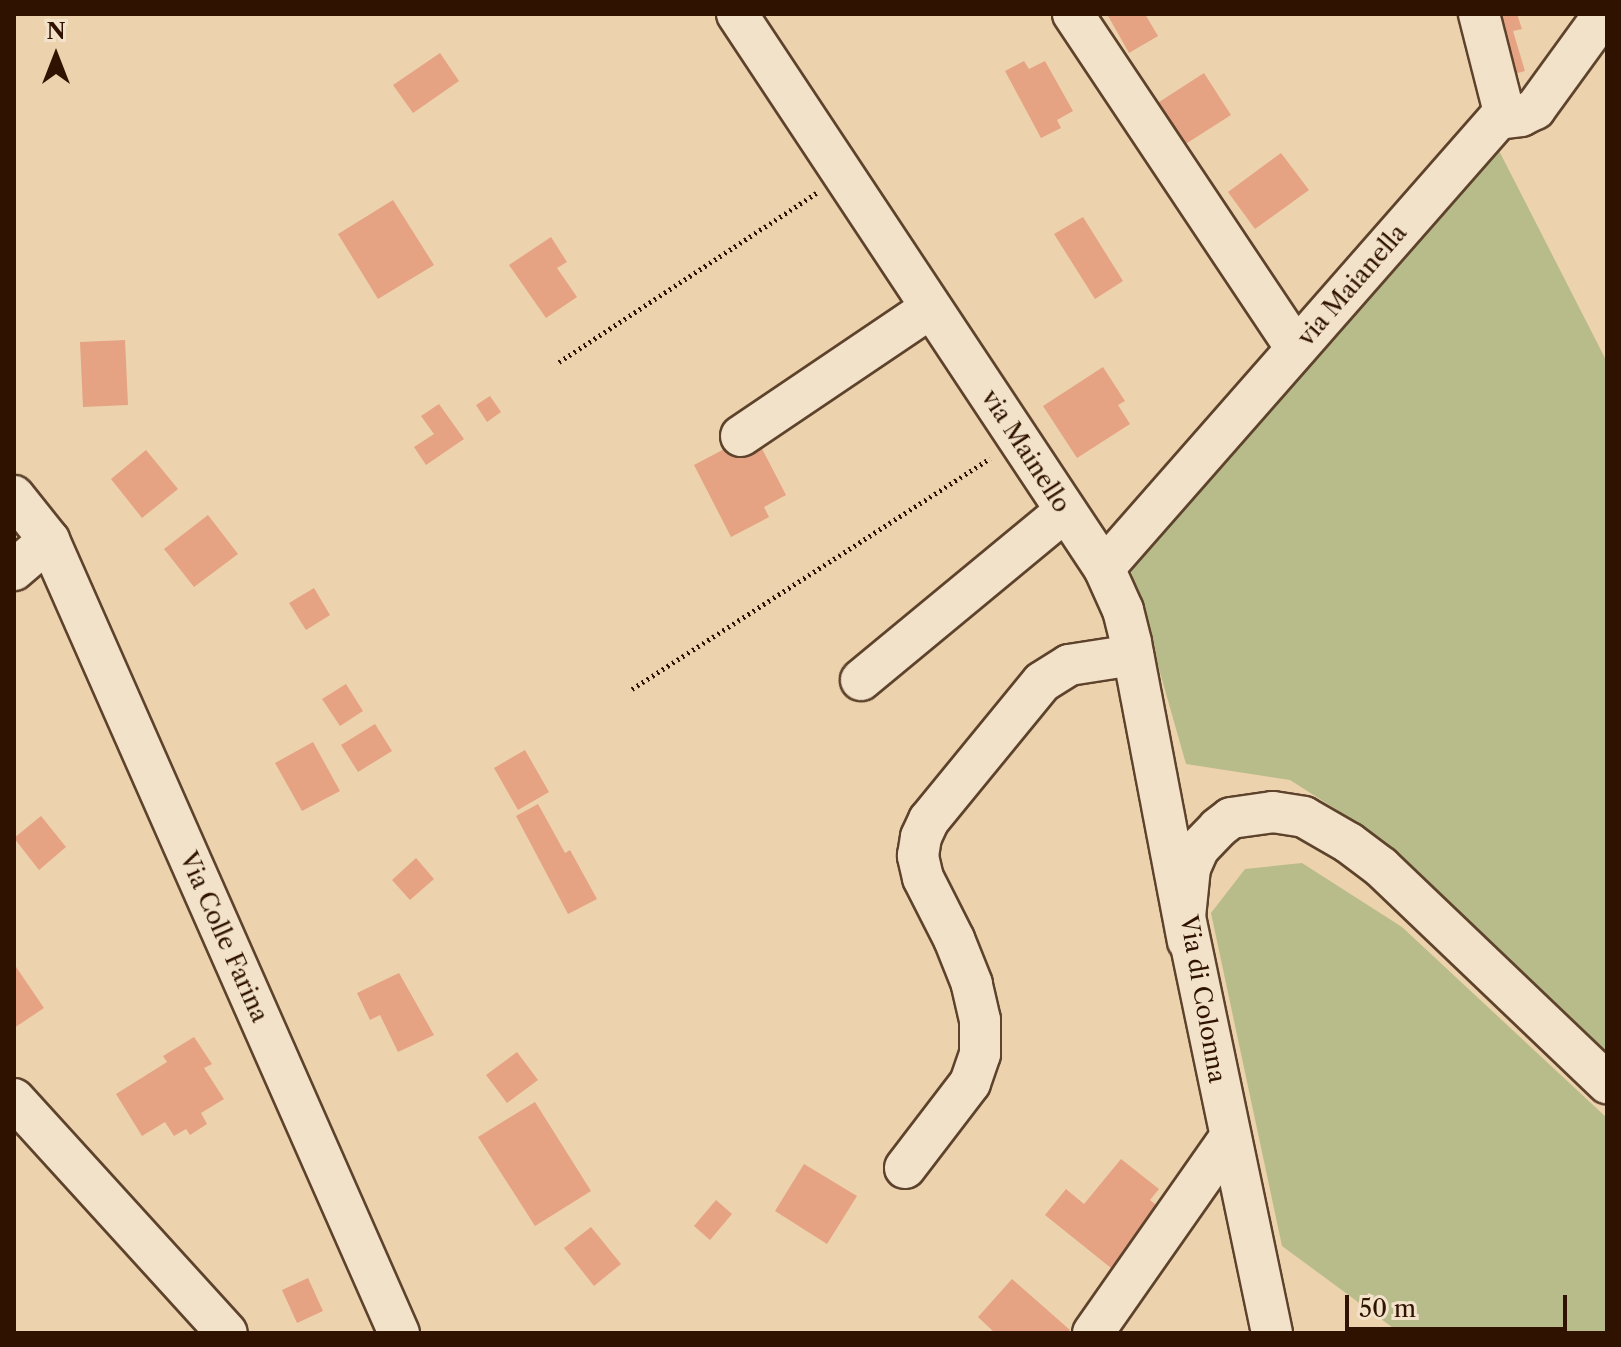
<!DOCTYPE html>
<html>
<head>
<meta charset="utf-8">
<style>
	body { margin:0 }
	#map { position:relative; width:1621px; height:1347px; overflow:hidden; background:#edd2ae; font-family:"Libre Caslon Text",serif }
	div>[style] { position:absolute }
	[style*='--x'] { left:calc(var(--x)*1px); top:calc(var(--y)*1px); width:calc(var(--w)*1px); rotate:calc(var(--a)*1deg) }
	.green>* { inset:0; background:#b8bc8b }
	.building>* { inset:0; background:#e5a383 }
	.path>* { height:5px; margin-top:-2.5px; transform-origin:0; background:repeating-linear-gradient(90deg,#2f1300 0 2px,transparent 0 6px) }
	.roads { filter:drop-shadow(2px 0 #5e432c) drop-shadow(-2px 0 #5e432c) drop-shadow(0 2px #5e432c) drop-shadow(0 -2px #5e432c) }
	.minor>* { height:40px; margin:-20px; padding:0 20px; transform-origin:20px; border-radius:20px; background:#f3e2ca }
	span { translate:-50% -50%; white-space:nowrap; text-align:center; line-height:1.15; -webkit-text-stroke:8px #f3e2ca; paint-order:stroke }
	.street-label { font-size:24px; color:#2f1300 }
	.frame { position:absolute; inset:0; border:16px solid #2f1300; pointer-events:none }
	.north { position:absolute; left:16px; top:16px; width:80px; height:80px; -webkit-text-stroke:6px #f3e2ca; paint-order:stroke; rotate:0deg; font-size:22px; font-weight:700; line-height:32px; text-align:center; color:#2f1300 }
	.north::after { content:''; display:block; margin:auto; width:28px; height:36px; background:#2f1300; clip-path:polygon(50% 0,100% 100%,50% 72%,0 100%) }
	.scale { position:absolute; left:1345px; top:1295px; width:222px; height:36px; box-sizing:border-box; border:4px solid #2f1300; border-top:0; padding-left:10px; font-size:24px; line-height:28px; white-space:nowrap; color:#2f1300; -webkit-text-stroke:6px #f3e2ca; paint-order:stroke }
</style>
</head>
<body>
<div id="map">
	<div class="green">
		<div style="clip-path:polygon(1491px 135px,1607px 362px,1607px 1062px,1524px 978px,1356px 822px,1290px 780px,1186px 764px,1130px 567px)"></div>
		<div style="clip-path:polygon(1302px 863px,1402px 927px,1607px 1118px,1607px 1333px,1400px 1333px,1282px 1246px,1211px 913px,1245px 869px)"></div>
	</div>
	<div class="building">
		<div style="clip-path:polygon(1107px 14px,1145px 14px,1158px 36px,1129px 53px)"></div>
		<div style="clip-path:polygon(1493px 14px,1517px 14px,1522px 29px,1513px 31px,1525px 71px,1511px 75px)"></div>
		<div style="clip-path:polygon(440px 53px,459px 81px,413px 113px,393px 85px)"></div>
		<div style="clip-path:polygon(1024px 61px,1029px 69px,1045px 61px,1073px 111px,1057px 120px,1061px 128px,1041px 138px,1005px 71px)"></div>
		<div style="clip-path:polygon(1204px 73px,1231px 115px,1184px 145px,1156px 104px)"></div>
		<div style="clip-path:polygon(1281px 153px,1309px 190px,1255px 229px,1228px 192px)"></div>
		<div style="clip-path:polygon(393px 200px,434px 265px,378px 299px,338px 234px)"></div>
		<div style="clip-path:polygon(1083px 217px,1123px 281px,1095px 299px,1054px 234px)"></div>
		<div style="clip-path:polygon(551px 237px,567px 262px,557px 268px,577px 297px,546px 318px,509px 265px)"></div>
		<div style="clip-path:polygon(125px 340px,128px 405px,83px 407px,80px 342px)"></div>
		<div style="clip-path:polygon(1103px 367px,1125px 401px,1118px 405px,1130px 424px,1077px 458px,1043px 406px)"></div>
		<div style="clip-path:polygon(490px 396px,501px 412px,487px 422px,476px 405px)"></div>
		<div style="clip-path:polygon(439px 404px,464px 439px,426px 465px,414px 447px,434px 434px,421px 416px)"></div>
		<div style="clip-path:polygon(757px 439px,786px 495px,764px 507px,769px 517px,731px 537px,694px 465px,732px 445px)"></div>
		<div style="clip-path:polygon(146px 450px,178px 489px,142px 518px,111px 479px)"></div>
		<div style="clip-path:polygon(208px 515px,238px 554px,194px 587px,164px 549px)"></div>
		<div style="clip-path:polygon(314px 588px,330px 615px,306px 630px,289px 603px)"></div>
		<div style="clip-path:polygon(346px 684px,363px 711px,340px 726px,322px 699px)"></div>
		<div style="clip-path:polygon(375px 724px,392px 751px,358px 772px,341px 745px)"></div>
		<div style="clip-path:polygon(313px 742px,340px 791px,302px 811px,275px 763px)"></div>
		<div style="clip-path:polygon(525px 750px,549px 792px,518px 810px,494px 768px)"></div>
		<div style="clip-path:polygon(538px 804px,565px 853px,570px 850px,597px 899px,568px 914px,516px 816px)"></div>
		<div style="clip-path:polygon(41px 816px,66px 847px,39px 870px,14px 838px)"></div>
		<div style="clip-path:polygon(416px 858px,434px 879px,410px 900px,392px 880px)"></div>
		<div style="clip-path:polygon(14px 964px,44px 1008px,14px 1028px)"></div>
		<div style="clip-path:polygon(399px 973px,434px 1035px,398px 1052px,380px 1015px,370px 1020px,357px 993px)"></div>
		<div style="clip-path:polygon(194px 1037px,212px 1064px,204px 1068px,224px 1099px,201px 1113px,207px 1124px,190px 1135px,186px 1129px,174px 1136px,165px 1122px,142px 1136px,116px 1094px,167px 1062px,163px 1056px)"></div>
		<div style="clip-path:polygon(517px 1052px,538px 1080px,507px 1103px,486px 1075px)"></div>
		<div style="clip-path:polygon(535px 1102px,591px 1191px,535px 1226px,478px 1137px)"></div>
		<div style="clip-path:polygon(1121px 1159px,1159px 1189px,1150px 1200px,1160px 1208px,1111px 1268px,1045px 1215px,1066px 1189px,1084px 1204px)"></div>
		<div style="clip-path:polygon(804px 1164px,857px 1196px,827px 1244px,775px 1211px)"></div>
		<div style="clip-path:polygon(716px 1200px,732px 1214px,710px 1240px,694px 1226px)"></div>
		<div style="clip-path:polygon(591px 1227px,621px 1264px,594px 1286px,564px 1248px)"></div>
		<div style="clip-path:polygon(308px 1278px,323px 1311px,297px 1323px,282px 1290px)"></div>
		<div style="clip-path:polygon(1012px 1279px,1070px 1330px,1067px 1333px,995px 1333px,978px 1317px)"></div>
	</div>
	<div class="path">
		<div style="--x:559;--y:362;--w:308;--a:-33.3"></div>
		<div style="--x:632;--y:689;--w:426;--a:-32.8"></div>
	</div>
	<div class="roads">
		<div class="minor">
			<div style="--x:737;--y:14;--w:665;--a:56.48"></div>
			<div style="--x:1104;--y:568;--w:46;--a:65.7"></div>
			<div style="--x:1123;--y:610;--w:34;--a:76"></div>
			<div style="--x:1131;--y:643;--w:303;--a:79.2"></div>
			<div style="--x:1073;--y:14;--w:402;--a:56.3"></div>
			<div style="--x:1479;--y:14;--w:105;--a:75.7"></div>
			<div style="--x:741;--y:436;--w:229;--a:-34"></div>
			<div style="--x:14;--y:496;--w:56;--a:51.5"></div>
			<div style="--x:49;--y:540;--w:867;--a:66.19"></div>
			<div style="--x:1104;--y:568;--w:597;--a:-48.73"></div>
			<div style="--x:1498;--y:119;--w:23;--a:-7"></div>
			<div style="--x:1521;--y:116;--w:16;--a:-27"></div>
			<div style="--x:1535;--y:109;--w:117;--a:-54"></div>
			<div style="--x:14;--y:570;--w:46;--a:-40.6"></div>
			<div style="--x:861;--y:680;--w:265;--a:-39.6"></div>
			<div style="--x:14;--y:1099;--w:316;--a:47.7"></div>
			<div style="--x:905;--y:1168;--w:107;--a:-52.6"></div>
			<div style="--x:970;--y:1083;--w:31;--a:-71"></div>
			<div style="--x:980;--y:1054;--w:34;--a:-90"></div>
			<div style="--x:980;--y:1020;--w:37;--a:-103"></div>
			<div style="--x:972;--y:984;--w:48;--a:-111.8"></div>
			<div style="--x:954;--y:939;--w:68;--a:-116.9"></div>
			<div style="--x:923;--y:878;--w:23;--a:-103"></div>
			<div style="--x:918;--y:856;--w:19;--a:-81"></div>
			<div style="--x:921;--y:837;--w:19;--a:-65"></div>
			<div style="--x:929;--y:820;--w:178;--a:-50.7"></div>
			<div style="--x:1042;--y:682;--w:32;--a:-32"></div>
			<div style="--x:1069;--y:665;--w:65;--a:-8.9"></div>
			<div style="--x:1093;--y:1333;--w:239;--a:-55"></div>
			<div style="--x:1272;--y:1333;--w:425;--a:-101.8"></div>
			<div style="--x:1185;--y:917;--w:49;--a:-84.2"></div>
			<div style="--x:1190;--y:868;--w:22;--a:-66"></div>
			<div style="--x:1199;--y:848;--w:28;--a:-46"></div>
			<div style="--x:1218;--y:828;--w:16;--a:-38"></div>
			<div style="--x:1231;--y:818;--w:42;--a:-8.1"></div>
			<div style="--x:1273;--y:812;--w:31;--a:9"></div>
			<div style="--x:1304;--y:817;--w:52;--a:30"></div>
			<div style="--x:1349;--y:843;--w:40;--a:37"></div>
			<div style="--x:1381;--y:867;--w:313;--a:43.7"></div>
		</div>
	</div>
	<div class="street-label">
		<span style="left:1352px;top:285px;rotate:-49deg">via Maianella</span>
		<span style="left:1026px;top:451px;rotate:57deg">via Mainello</span>
		<span style="left:224px;top:937px;rotate:66deg">Via Colle Farina</span>
		<span style="left:1203px;top:999px;rotate:80deg">Via di Colonna</span>
	</div>
	<div class="frame"></div>
	<div class="north">N</div>
	<div class="scale">50 m</div>
</div>
</body>
</html>
